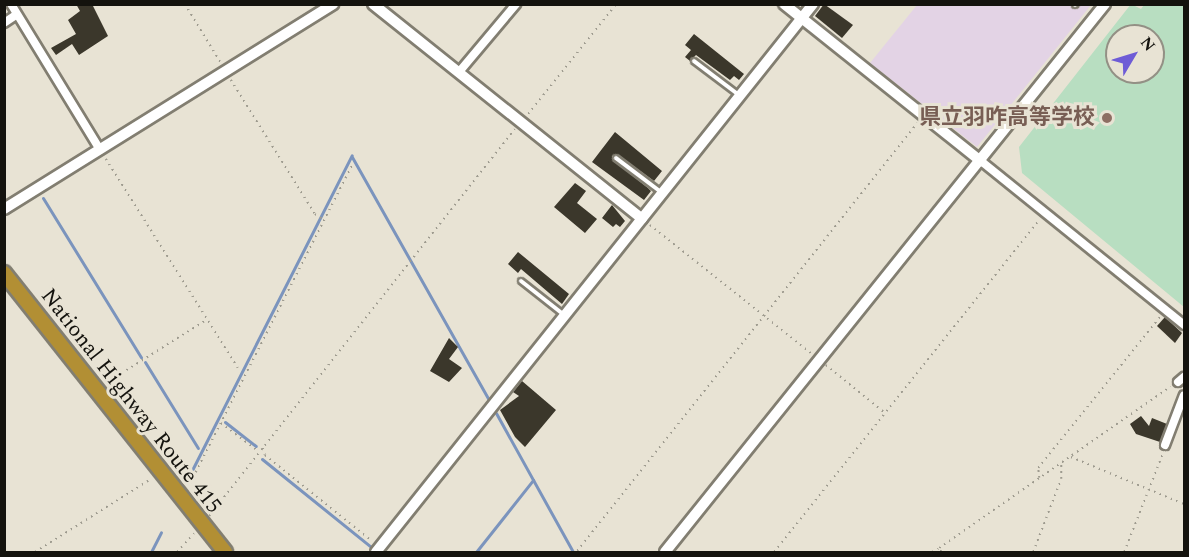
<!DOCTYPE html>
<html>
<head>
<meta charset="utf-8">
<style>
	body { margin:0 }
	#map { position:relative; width:1189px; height:557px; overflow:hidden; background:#e8e3d4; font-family:Spectral,"Noto Sans JP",serif }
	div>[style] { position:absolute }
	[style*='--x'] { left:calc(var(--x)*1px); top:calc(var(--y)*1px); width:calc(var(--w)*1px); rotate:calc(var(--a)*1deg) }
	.industrial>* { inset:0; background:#e3d3e5 }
	.green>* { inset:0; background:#b8dec1 }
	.stream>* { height:3px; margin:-1.5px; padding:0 1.5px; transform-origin:1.5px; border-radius:1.5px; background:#7b94bd }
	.building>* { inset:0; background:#3b372b }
	.path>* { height:1.5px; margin-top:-0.75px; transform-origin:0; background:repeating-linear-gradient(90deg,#9e9b8f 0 1.5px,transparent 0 6px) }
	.roads { filter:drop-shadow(2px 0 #827e71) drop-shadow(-2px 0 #827e71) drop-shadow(0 2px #827e71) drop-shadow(0 -2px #827e71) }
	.lane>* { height:4px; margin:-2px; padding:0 2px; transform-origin:2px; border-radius:2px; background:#fff }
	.street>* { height:8px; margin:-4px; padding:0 4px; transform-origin:4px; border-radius:4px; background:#fff }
	.secondary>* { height:10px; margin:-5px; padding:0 5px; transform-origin:5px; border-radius:5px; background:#fff }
	.highway>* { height:14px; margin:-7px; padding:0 7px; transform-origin:7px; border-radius:7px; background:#b28f34 }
	.dots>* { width:16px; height:16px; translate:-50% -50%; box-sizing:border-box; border:3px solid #e8e3d4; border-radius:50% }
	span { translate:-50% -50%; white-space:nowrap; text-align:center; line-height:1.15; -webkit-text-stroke:6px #e8e3d4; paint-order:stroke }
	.education-label { font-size:22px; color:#785e54; font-weight:700 }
	.right { translate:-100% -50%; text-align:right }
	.street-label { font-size:22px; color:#14130e }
	.frame { position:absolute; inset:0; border:6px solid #14130e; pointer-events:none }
	.north { position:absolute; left:1105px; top:24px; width:60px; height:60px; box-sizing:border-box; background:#e8e3d4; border:2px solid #939085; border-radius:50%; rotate:52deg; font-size:16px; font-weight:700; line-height:24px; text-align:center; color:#14130e }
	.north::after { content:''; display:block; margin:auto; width:21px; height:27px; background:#6e5cd6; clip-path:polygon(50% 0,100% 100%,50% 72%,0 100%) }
</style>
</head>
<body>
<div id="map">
	<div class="industrial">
		<div style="clip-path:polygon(917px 5px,1091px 5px,977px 147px,870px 63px)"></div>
	</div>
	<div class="green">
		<div style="clip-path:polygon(evenodd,1131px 4px,1141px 9px,1144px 5px,1184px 5px,1184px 307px,1022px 173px,1019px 147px,1131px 4px,1117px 36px,1153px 36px,1153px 72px,1117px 72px,1117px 36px)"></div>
	</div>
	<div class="stream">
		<div style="--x:352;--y:157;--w:279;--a:60.6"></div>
		<div style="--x:43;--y:198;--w:187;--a:58.4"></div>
		<div style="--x:145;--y:362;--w:101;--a:58.4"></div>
		<div style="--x:496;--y:413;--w:159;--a:61"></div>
		<div style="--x:225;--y:422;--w:39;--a:38"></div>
		<div style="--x:262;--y:459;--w:140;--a:38.9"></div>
		<div style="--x:187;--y:480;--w:364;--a:-63.1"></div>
		<div style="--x:151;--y:552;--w:22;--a:-63"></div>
		<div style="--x:476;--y:552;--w:92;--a:-51.6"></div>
	</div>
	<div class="building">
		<div style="clip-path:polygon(76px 4px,92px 4px,108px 36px,79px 55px,72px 44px,56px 55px,51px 48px,76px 34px,68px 20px,80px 11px)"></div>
		<div style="clip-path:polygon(824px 4px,853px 25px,842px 38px,815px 16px)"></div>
		<div style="clip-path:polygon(694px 34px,744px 74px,739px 80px,734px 76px,730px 80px,696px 55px,690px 61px,685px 57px,691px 50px,685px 45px)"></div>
		<div style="clip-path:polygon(615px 132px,662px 171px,654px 181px,618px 155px,612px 156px,614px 161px,648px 188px,651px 191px,644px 200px,592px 162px)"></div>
		<div style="clip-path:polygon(575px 183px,586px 191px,577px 203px,597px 219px,585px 233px,554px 207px)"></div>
		<div style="clip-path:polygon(612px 205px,625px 221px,620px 227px,616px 224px,613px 227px,602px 218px)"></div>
		<div style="clip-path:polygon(518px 252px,569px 294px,562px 304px,521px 269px,518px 273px,508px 264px)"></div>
		<div style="clip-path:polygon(1165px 317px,1182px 333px,1175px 343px,1157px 326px)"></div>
		<div style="clip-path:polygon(449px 338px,458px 347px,449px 359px,462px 368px,449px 382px,430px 371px)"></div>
		<div style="clip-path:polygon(522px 381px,556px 410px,525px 447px,515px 437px,500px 410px,519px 396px,513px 392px)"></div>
		<div style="clip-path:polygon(1141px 416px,1149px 426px,1152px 418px,1167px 424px,1160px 442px,1136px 434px,1130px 424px)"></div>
	</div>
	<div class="path">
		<div style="--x:185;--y:4;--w:69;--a:58.6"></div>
		<div style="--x:231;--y:80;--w:158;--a:57.9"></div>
		<div style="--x:315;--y:214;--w:11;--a:34"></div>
		<div style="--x:528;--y:114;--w:141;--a:-51.3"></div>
		<div style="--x:106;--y:159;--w:247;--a:57.7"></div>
		<div style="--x:650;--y:225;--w:206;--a:38.5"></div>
		<div style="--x:826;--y:365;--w:76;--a:39.1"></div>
		<div style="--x:106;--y:383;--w:118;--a:-32.2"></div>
		<div style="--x:221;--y:423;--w:46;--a:37.1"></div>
		<div style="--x:263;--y:448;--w:7;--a:74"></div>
		<div style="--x:265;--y:455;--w:137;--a:38.8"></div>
		<div style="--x:1071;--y:457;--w:122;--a:22.6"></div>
		<div style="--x:1039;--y:478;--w:10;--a:-96"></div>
		<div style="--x:1038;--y:468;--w:194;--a:-51.1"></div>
		<div style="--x:212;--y:511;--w:36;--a:-128"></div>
		<div style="--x:190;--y:483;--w:357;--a:-63"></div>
		<div style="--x:209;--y:516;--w:493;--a:-51.7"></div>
		<div style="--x:577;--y:551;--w:548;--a:-51.52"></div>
		<div style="--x:35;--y:552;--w:137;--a:-32.2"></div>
		<div style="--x:177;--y:552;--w:25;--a:-48"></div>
		<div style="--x:774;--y:552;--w:425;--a:-51.4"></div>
		<div style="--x:932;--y:552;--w:7;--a:-27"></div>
		<div style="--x:941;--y:552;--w:4;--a:-117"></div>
		<div style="--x:939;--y:548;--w:282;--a:-34.9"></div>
		<div style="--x:1033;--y:552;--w:78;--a:-69"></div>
		<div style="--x:1061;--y:479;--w:15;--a:-90"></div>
		<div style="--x:1124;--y:552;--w:106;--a:-68.5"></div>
	</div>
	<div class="roads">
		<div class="lane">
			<div style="--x:1075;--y:5;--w:1;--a:-45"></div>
			<div style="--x:694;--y:61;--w:56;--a:37.1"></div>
			<div style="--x:616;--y:158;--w:56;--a:37.1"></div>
			<div style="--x:521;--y:281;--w:53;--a:38.2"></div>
		</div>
		<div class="street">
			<div style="--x:11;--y:4;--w:171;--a:58.6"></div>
			<div style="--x:4;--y:23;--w:14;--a:-34"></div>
			<div style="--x:459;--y:72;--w:89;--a:-50"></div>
			<div style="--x:981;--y:161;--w:261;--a:38.9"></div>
			<div style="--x:1178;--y:382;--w:8;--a:-40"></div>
			<div style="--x:1165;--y:445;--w:53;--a:-69.2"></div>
		</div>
		<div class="secondary">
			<div style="--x:373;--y:4;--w:344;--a:38.6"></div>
			<div style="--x:784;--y:4;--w:252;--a:38.6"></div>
			<div style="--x:4;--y:209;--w:388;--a:-31.9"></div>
			<div style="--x:376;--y:552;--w:701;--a:-51.43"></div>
			<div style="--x:665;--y:552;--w:703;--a:-51.24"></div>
		</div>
		<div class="highway">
			<div style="--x:4;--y:273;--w:356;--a:51.6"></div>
		</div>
	</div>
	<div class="dots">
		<div style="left:1107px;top:118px;background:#8d6e63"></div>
	</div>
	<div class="education-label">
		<span class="right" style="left:1095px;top:118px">県立羽咋高等学校</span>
	</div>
	<div class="street-label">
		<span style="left:131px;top:401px;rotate:52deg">National Highway Route 415</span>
	</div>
	<div class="frame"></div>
	<div class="north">N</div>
</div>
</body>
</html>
